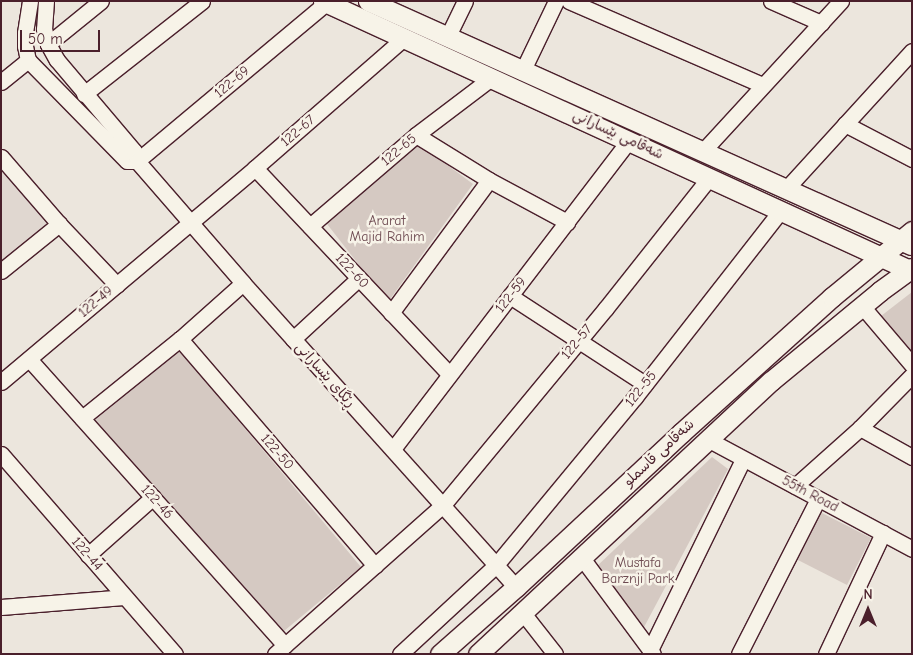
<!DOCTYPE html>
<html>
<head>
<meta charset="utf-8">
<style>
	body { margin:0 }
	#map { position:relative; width:913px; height:655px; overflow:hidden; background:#ece6dd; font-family:"Comic Neue","Playpen Sans Arabic",sans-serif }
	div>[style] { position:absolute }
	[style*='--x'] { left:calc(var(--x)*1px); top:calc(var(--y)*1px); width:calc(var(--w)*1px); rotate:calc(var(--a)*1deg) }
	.built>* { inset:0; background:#e0d7d0 }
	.green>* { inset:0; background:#d5c9c2 }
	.roads { filter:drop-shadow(1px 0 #4a1f2b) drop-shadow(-1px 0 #4a1f2b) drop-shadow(0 1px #4a1f2b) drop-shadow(0 -1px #4a1f2b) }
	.minor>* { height:15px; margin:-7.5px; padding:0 7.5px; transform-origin:7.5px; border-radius:7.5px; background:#f7f3e8 }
	.major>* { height:19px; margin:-9.5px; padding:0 9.5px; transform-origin:9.5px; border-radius:9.5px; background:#f7f3e8 }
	span { translate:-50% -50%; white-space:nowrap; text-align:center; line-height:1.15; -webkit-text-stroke:5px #f7f3e8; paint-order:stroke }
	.street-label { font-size:14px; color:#4a1f2b }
	.park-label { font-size:14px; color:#6d4a51 }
	.frame { position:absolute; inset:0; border:2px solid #4a1f2b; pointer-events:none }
	.north { position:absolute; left:843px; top:585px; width:50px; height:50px; -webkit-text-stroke:4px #f7f3e8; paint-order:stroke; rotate:0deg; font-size:14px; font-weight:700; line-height:20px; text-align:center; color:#4a1f2b }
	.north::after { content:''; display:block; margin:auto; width:18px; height:22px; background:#4a1f2b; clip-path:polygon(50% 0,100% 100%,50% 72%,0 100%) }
	.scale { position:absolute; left:20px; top:30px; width:80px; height:22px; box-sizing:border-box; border:2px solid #4a1f2b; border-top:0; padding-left:6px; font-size:15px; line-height:18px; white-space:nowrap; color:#4a1f2b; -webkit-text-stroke:4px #f7f3e8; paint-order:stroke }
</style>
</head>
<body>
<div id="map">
	<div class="built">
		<div style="clip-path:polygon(1px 171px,46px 220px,47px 226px,1px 264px)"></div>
	</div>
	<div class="green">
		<div style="clip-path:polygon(419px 144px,473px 184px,388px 302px,327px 224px)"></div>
		<div style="clip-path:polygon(912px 292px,912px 355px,881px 316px)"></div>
		<div style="clip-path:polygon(180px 351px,361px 567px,284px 631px,95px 420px)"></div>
		<div style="clip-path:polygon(712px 457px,728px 469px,643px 629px,595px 568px)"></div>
		<div style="clip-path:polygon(818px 511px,871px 538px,847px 585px,794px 558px)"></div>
	</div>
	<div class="roads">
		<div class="minor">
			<div style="--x:30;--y:1;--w:32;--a:99"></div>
			<div style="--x:25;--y:33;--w:13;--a:90"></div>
			<div style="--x:25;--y:46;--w:14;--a:78"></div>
			<div style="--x:28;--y:60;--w:141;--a:45.6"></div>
			<div style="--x:127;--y:161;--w:10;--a:0"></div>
			<div style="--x:46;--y:1;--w:28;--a:94"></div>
			<div style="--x:44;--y:29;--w:16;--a:75"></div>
			<div style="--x:48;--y:44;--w:18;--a:61"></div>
			<div style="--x:57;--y:60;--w:119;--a:49.8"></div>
			<div style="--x:134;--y:151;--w:10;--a:73"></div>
			<div style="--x:137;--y:161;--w:162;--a:49"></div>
			<div style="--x:243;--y:283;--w:409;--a:48.1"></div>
			<div style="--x:569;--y:1;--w:210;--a:23.5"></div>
			<div style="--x:771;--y:1;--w:55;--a:23.7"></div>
			<div style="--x:447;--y:38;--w:41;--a:-64.1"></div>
			<div style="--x:48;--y:44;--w:68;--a:-39.1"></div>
			<div style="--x:522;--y:72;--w:79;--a:-64.4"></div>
			<div style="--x:1;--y:82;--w:35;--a:-39"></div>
			<div style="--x:84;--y:94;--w:150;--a:-38.2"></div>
			<div style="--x:845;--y:124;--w:76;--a:27.6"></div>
			<div style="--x:416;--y:135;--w:86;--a:31.7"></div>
			<div style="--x:489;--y:180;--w:89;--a:28.3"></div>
			<div style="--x:703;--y:151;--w:204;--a:-47.4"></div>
			<div style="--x:1;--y:157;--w:89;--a:49.1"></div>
			<div style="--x:59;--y:224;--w:84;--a:46.4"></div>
			<div style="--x:137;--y:161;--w:246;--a:-39.9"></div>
			<div style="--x:255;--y:168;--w:283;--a:46.7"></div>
			<div style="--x:786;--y:189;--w:187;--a:-47.6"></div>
			<div style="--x:310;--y:226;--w:140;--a:-40.6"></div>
			<div style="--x:416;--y:135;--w:94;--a:-37.2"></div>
			<div style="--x:1;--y:271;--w:75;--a:-39"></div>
			<div style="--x:510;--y:296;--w:161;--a:33.1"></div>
			<div style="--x:862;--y:306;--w:77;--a:49.7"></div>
			<div style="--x:391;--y:313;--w:165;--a:-53.6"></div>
			<div style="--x:180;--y:339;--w:299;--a:49.3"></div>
			<div style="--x:293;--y:339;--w:88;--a:-42.7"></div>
			<div style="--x:29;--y:359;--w:384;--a:48.2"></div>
			<div style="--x:1;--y:382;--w:332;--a:-40.1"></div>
			<div style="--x:255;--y:168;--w:198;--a:-41.1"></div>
			<div style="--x:82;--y:418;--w:126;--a:-38.9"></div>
			<div style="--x:180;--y:339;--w:84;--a:-41.6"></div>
			<div style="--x:860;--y:428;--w:60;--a:29.1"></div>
			<div style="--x:709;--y:440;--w:230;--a:28.2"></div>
			<div style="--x:393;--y:449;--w:389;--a:-52.6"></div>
			<div style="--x:1;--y:454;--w:265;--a:49"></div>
			<div style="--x:795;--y:486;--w:87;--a:-41.7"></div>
			<div style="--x:860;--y:428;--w:74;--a:-45.5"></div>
			<div style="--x:88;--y:555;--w:87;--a:-41.7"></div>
			<div style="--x:582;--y:558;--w:119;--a:53.5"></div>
			<div style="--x:1;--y:607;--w:123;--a:-4.6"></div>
			<div style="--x:523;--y:613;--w:52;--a:52"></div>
			<div style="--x:650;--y:650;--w:212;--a:-64"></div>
			<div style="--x:275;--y:654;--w:225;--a:-41.6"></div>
			<div style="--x:443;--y:505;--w:256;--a:-50.4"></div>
			<div style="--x:606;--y:308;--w:166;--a:-51.6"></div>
			<div style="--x:400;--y:654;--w:131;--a:-42.8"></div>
			<div style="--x:496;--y:565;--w:218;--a:-50.4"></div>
			<div style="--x:635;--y:397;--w:237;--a:-52"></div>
			<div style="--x:739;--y:654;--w:174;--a:-63"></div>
			<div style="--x:826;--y:654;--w:134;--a:-64.8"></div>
		</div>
		<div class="major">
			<div style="--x:323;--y:1;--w:648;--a:24.63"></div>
			<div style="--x:368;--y:1;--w:595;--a:24.2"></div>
			<div style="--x:440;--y:654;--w:101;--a:-41.4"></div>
			<div style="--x:516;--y:587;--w:226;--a:-43"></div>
			<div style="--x:681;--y:433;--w:203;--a:-42"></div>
			<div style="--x:832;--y:297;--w:104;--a:-39.5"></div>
			<div style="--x:478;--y:654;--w:400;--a:-43"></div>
			<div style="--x:771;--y:381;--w:141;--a:-39.5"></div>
			<div style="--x:880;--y:291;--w:39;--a:-36"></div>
		</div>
	</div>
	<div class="street-label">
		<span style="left:232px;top:82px;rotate:-40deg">122-69</span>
		<span style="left:298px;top:131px;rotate:-41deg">122-67</span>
		<span style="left:618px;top:135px;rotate:25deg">شەقامی بێسارانی</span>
		<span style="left:399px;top:150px;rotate:-40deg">122-65</span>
		<span style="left:352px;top:271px;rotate:47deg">122-60</span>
		<span style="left:511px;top:295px;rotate:-52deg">122-59</span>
		<span style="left:96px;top:302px;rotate:-40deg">122-49</span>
		<span style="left:577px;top:342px;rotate:-51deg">122-57</span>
		<span style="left:325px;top:375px;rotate:48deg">ڕێگای بێسارانی</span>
		<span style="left:641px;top:389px;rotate:-51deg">122-55</span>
		<span style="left:277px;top:452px;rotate:49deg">122-50</span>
		<span style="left:659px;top:453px;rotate:-43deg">شەقامی قاسملو</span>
		<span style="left:810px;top:494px;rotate:28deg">55th Road</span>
		<span style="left:157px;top:502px;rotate:48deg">122-46</span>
		<span style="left:87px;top:554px;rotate:49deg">122-44</span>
	</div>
	<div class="park-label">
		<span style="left:387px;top:229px">Ararat<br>Majid Rahim</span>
		<span style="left:638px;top:571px">Mustafa<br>Barznji Park</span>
	</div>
	<div class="frame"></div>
	<div class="north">N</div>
	<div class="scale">50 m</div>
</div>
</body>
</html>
